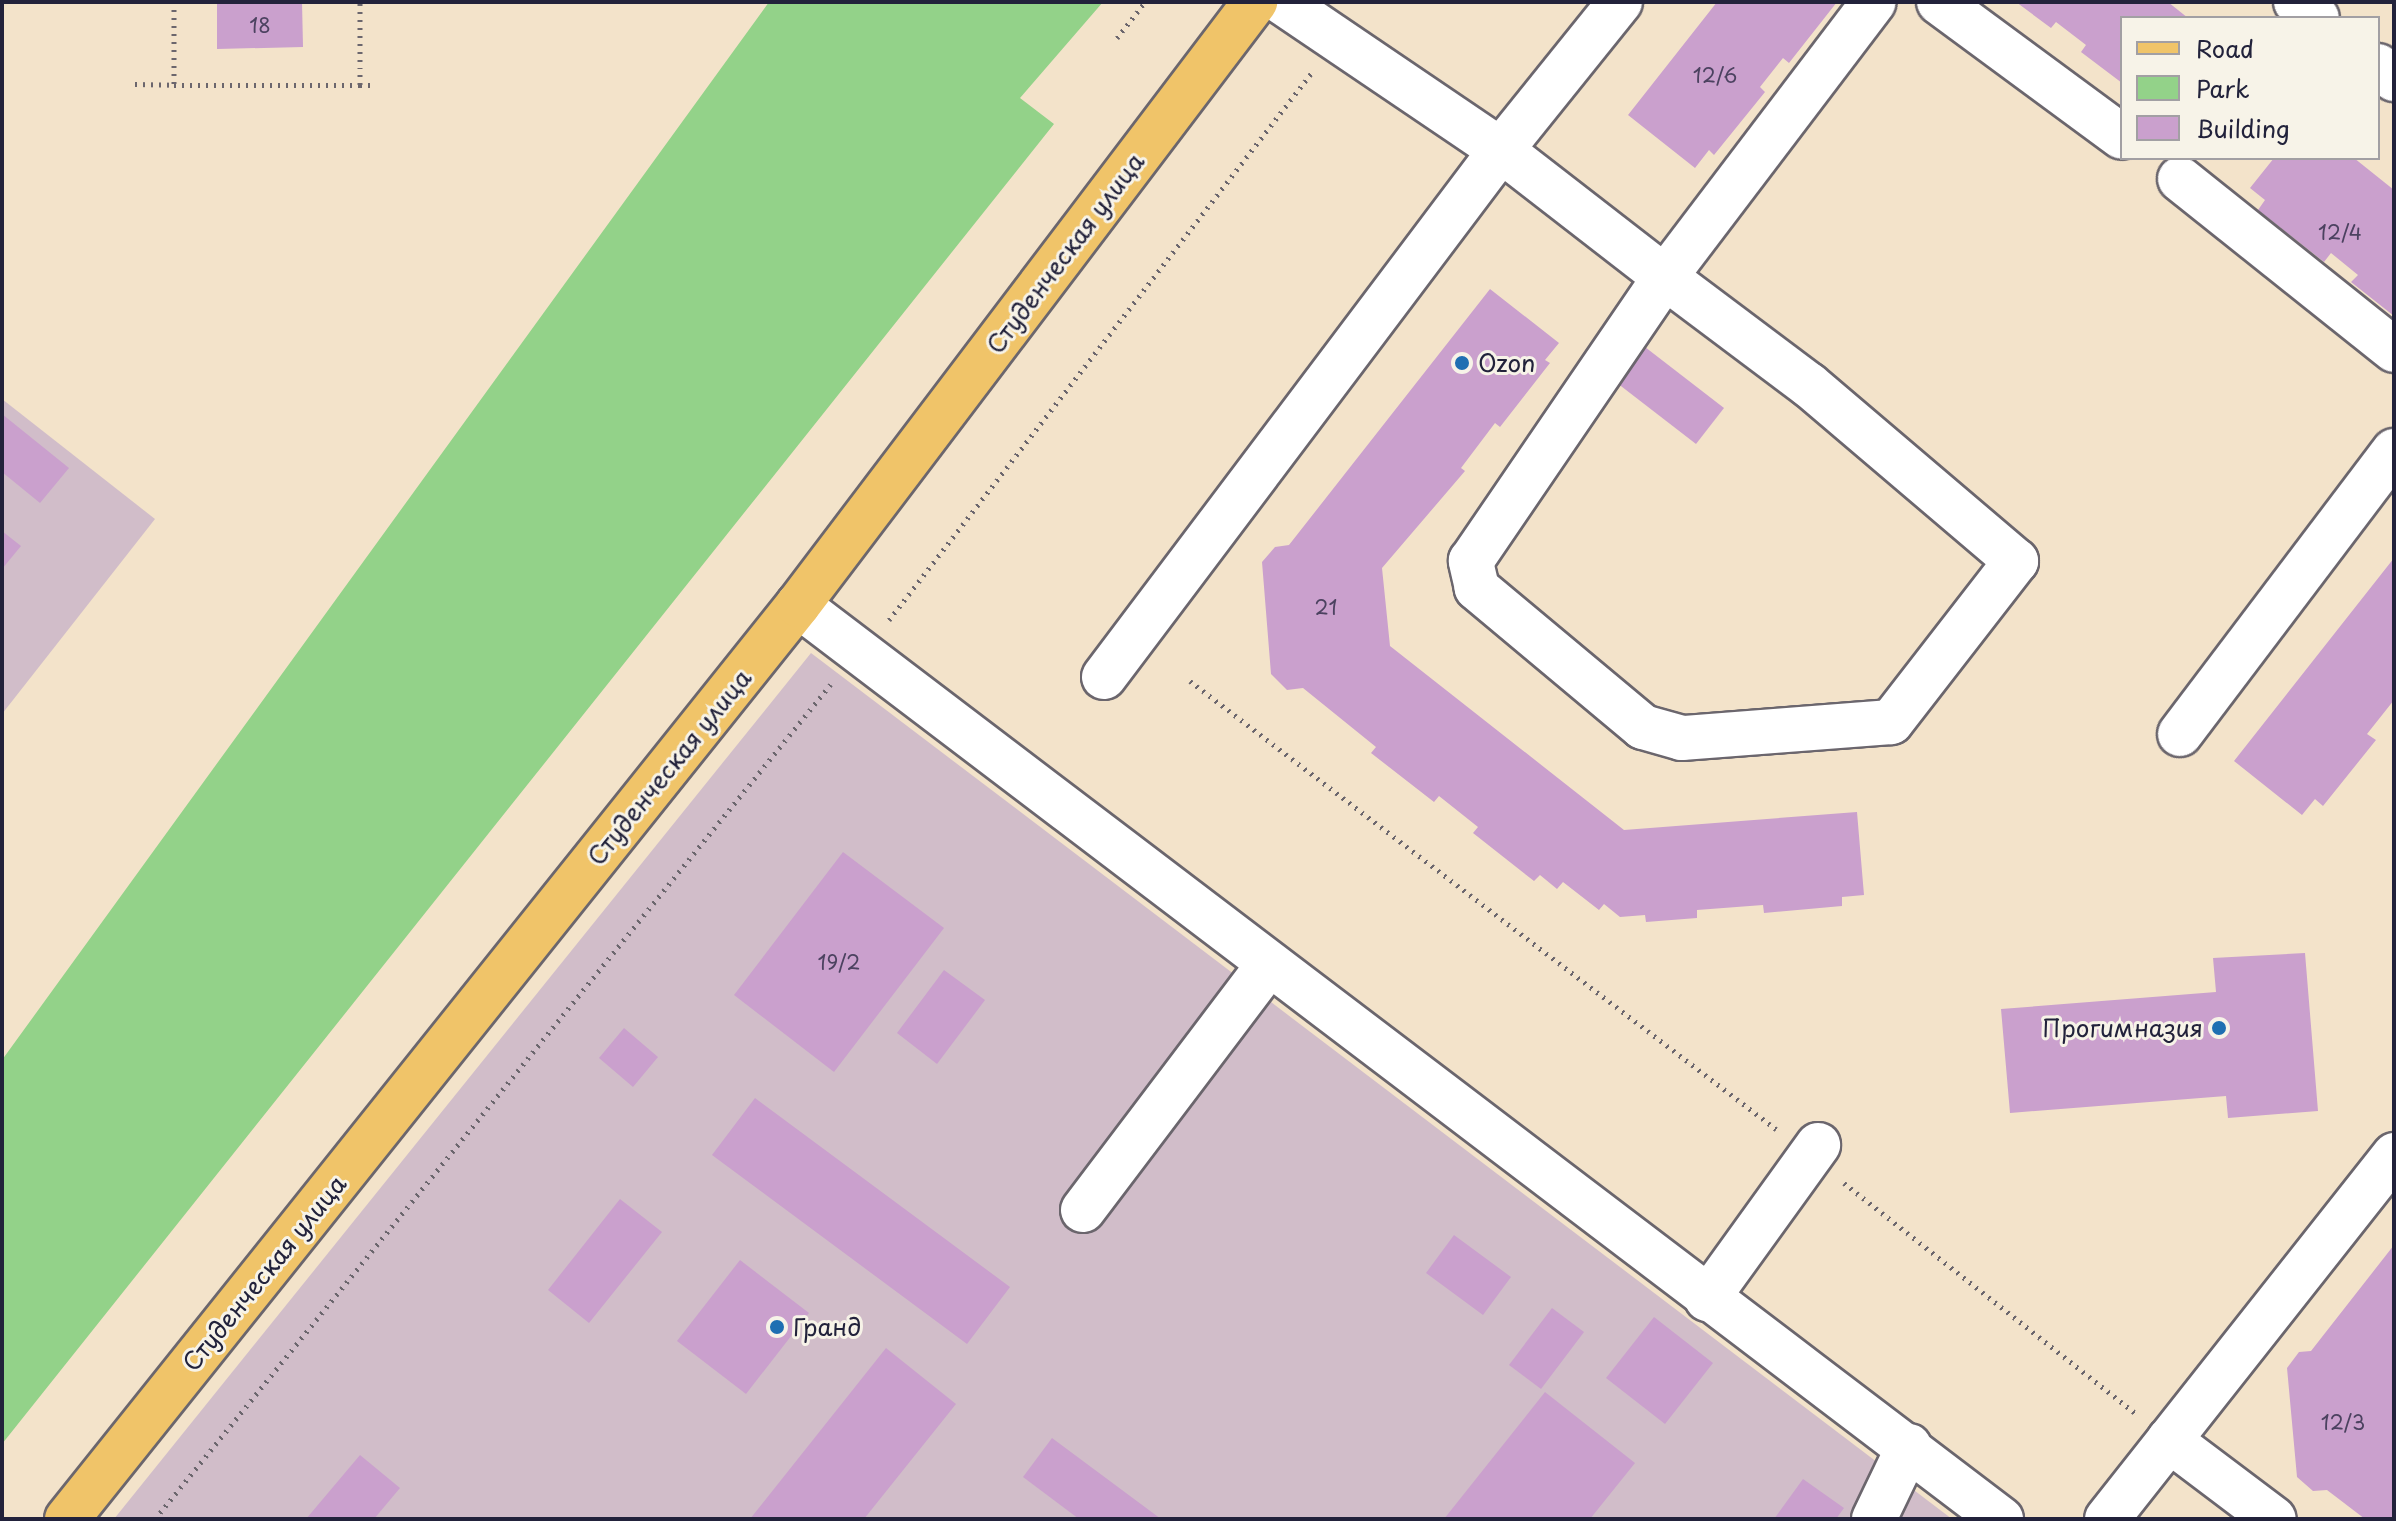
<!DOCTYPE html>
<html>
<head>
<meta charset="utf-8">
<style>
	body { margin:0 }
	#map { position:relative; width:2396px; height:1521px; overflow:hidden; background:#f3e3ca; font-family:"Playpen Sans",sans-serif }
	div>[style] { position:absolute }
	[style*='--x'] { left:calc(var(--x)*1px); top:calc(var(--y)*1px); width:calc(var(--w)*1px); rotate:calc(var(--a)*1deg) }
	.industrial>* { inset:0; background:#d1bdc9 }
	.green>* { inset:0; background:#93d289 }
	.building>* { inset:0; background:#caa0cd }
	.path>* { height:5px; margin-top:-2.5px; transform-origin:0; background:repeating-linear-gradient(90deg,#6b666d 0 2px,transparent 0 8px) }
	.roads { filter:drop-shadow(2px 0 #6b666d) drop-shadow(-2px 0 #6b666d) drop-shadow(0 2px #6b666d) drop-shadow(0 -2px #6b666d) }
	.minor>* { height:44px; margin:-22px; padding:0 22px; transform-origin:22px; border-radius:22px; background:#fff }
	.major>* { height:44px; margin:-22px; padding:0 22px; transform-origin:22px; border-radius:22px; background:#f0c469 }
	.dots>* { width:22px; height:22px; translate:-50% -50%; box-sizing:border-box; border:4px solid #f7f3e8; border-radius:50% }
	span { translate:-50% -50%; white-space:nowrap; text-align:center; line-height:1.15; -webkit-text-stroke:6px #f7f3e8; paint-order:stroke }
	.number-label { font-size:20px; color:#4c4260 }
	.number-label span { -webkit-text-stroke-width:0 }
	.street-label { font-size:24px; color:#22223b }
	.poi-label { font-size:24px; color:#22223b }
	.left { translate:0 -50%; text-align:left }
	.right { translate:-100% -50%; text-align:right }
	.frame { position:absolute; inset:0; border:4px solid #22223b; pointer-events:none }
	.legend { position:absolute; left:2120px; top:16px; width:260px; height:144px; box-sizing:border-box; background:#f7f3e8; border:2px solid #a29fa3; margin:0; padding:10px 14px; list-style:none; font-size:24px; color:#22223b }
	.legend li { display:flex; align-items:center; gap:16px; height:40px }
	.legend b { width:40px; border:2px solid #a29fa3 }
</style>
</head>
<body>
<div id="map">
	<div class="industrial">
		<div style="clip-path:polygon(2px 399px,155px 519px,2px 714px)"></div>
		<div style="clip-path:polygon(811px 653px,1952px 1519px,114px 1519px)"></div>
	</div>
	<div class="green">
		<div style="clip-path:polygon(769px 2px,1103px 2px,1020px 98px,1054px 124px,2px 1444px,2px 1060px)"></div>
	</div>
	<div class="building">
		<div style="clip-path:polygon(217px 2px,302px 2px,303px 47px,217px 49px)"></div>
		<div style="clip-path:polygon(1717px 2px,1837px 2px,1789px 63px,1783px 58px,1760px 87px,1765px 92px,1714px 155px,1709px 150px,1695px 168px,1628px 115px)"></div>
		<div style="clip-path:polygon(2016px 2px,2168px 2px,2188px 18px,2122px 18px,2122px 83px,2081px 52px,2086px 45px,2056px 22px,2051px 28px)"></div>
		<div style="clip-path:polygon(2274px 158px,2354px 158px,2394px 190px,2394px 316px,2351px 282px,2358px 275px,2331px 253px,2324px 262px,2258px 210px,2265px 200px,2250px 188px)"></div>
		<div style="clip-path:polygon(1490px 289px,1559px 343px,1545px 360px,1550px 363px,1500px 427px,1495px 423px,1461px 468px,1465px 471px,1382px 568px,1390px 646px,1624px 830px,1857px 812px,1864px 895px,1842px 897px,1842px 906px,1764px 913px,1763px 905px,1697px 910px,1697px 918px,1646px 922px,1645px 915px,1620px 917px,1604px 904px,1599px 910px,1563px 882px,1557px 889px,1540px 875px,1534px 881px,1473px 833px,1478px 827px,1439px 796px,1434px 802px,1371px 753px,1376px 747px,1303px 688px,1287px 690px,1271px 674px,1262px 562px,1275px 547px,1289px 545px)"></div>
		<div style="clip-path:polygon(1645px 347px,1724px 408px,1696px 444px,1617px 383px)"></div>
		<div style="clip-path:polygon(2px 414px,69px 468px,40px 503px,2px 472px)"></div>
		<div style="clip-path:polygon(2px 531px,21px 546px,2px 569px)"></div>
		<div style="clip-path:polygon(2394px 558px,2394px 700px,2367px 734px,2376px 740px,2323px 806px,2315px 799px,2302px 815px,2234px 761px)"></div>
		<div style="clip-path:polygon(843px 852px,944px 928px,834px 1072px,734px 995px)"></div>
		<div style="clip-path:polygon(2305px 953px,2318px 1111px,2228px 1118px,2226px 1096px,2010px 1113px,2001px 1009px,2216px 992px,2213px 958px)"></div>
		<div style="clip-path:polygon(944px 970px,985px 1000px,937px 1064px,897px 1033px)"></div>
		<div style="clip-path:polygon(624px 1028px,658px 1057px,633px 1087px,599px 1058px)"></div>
		<div style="clip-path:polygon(755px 1098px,1010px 1287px,967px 1344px,712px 1155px)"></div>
		<div style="clip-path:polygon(620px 1199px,662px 1232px,589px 1323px,548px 1290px)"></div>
		<div style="clip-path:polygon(1454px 1235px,1511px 1277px,1483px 1315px,1426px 1273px)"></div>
		<div style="clip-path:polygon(2394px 1245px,2394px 1519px,2365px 1519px,2327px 1490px,2313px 1491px,2297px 1477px,2287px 1368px,2299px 1352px,2311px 1351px)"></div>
		<div style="clip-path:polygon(740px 1260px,809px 1313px,746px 1394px,677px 1341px)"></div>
		<div style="clip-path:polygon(1552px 1308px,1584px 1332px,1541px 1389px,1509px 1365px)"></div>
		<div style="clip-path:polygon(1654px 1317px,1713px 1363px,1665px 1424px,1606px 1378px)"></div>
		<div style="clip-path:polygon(886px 1348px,956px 1404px,864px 1519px,750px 1519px)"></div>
		<div style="clip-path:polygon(1545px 1392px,1635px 1463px,1590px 1519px,1444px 1519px)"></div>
		<div style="clip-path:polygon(1052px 1438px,1161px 1519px,1079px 1519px,1023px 1477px)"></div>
		<div style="clip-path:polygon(360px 1455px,400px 1488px,374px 1519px,306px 1519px)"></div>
		<div style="clip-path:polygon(1803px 1479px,1844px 1508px,1836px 1519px,1774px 1519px)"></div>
	</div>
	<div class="path">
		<div style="--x:174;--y:2;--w:83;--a:90"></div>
		<div style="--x:174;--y:85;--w:186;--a:0"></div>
		<div style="--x:360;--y:85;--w:83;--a:-90"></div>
		<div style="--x:1117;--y:38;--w:46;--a:-52.1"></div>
		<div style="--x:135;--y:84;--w:39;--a:1"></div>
		<div style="--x:360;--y:85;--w:10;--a:0"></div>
		<div style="--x:889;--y:620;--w:694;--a:-52.32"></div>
		<div style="--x:1190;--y:681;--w:738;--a:37.4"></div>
		<div style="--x:1844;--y:1183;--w:373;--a:38.3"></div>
		<div style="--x:155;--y:1519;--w:1074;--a:-51.01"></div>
	</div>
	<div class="roads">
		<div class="minor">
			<div style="--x:1282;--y:2;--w:264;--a:34.1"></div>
			<div style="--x:1501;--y:150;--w:207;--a:37.8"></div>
			<div style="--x:1665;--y:277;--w:180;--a:36.9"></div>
			<div style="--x:1809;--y:385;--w:272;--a:40.4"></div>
			<div style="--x:2016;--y:561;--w:204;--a:127.8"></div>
			<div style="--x:1891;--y:722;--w:210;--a:175.6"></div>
			<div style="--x:1682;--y:738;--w:41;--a:-164.2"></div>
			<div style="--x:1643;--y:727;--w:217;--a:-140.1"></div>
			<div style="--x:1477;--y:588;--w:28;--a:-103"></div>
			<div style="--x:1471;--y:561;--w:344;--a:-55.7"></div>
			<div style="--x:1665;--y:277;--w:345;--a:-52.8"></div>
			<div style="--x:1939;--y:2;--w:227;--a:36.4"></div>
			<div style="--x:2296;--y:2;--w:26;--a:37"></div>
			<div style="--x:2378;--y:66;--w:21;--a:39"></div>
			<div style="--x:2180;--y:179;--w:274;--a:38.6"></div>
			<div style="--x:798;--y:605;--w:1511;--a:37.23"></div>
			<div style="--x:1104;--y:677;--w:660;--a:-53.01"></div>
			<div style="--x:1501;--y:150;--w:190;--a:-51.2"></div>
			<div style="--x:2180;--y:734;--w:355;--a:-52.9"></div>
			<div style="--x:1083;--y:1210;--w:308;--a:-52.9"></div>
			<div style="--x:1707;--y:1299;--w:190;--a:-54.2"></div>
			<div style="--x:2169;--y:1440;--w:131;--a:37"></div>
			<div style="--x:1874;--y:1519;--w:81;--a:-64.4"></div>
			<div style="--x:2107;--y:1519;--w:464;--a:-51.7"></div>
		</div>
		<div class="major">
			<div style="--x:67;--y:1519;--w:1170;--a:-51.35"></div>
			<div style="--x:798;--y:605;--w:757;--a:-52.84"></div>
		</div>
	</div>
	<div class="dots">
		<div style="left:1462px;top:363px;background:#1f6fb2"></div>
		<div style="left:2219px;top:1028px;background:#1f6fb2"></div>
		<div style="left:777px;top:1327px;background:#1f6fb2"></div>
	</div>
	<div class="number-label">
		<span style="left:260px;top:25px">18</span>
		<span style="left:1715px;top:75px">12/6</span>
		<span style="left:2340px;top:232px">12/4</span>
		<span style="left:1326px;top:607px">21</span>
		<span style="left:839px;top:962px">19/2</span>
		<span style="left:2343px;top:1422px">12/3</span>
	</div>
	<div class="street-label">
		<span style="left:1065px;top:253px;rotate:-53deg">Студенческая улица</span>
		<span style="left:669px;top:767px;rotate:-51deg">Студенческая улица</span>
		<span style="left:264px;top:1273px;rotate:-51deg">Студенческая улица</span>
	</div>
	<div class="poi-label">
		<span class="left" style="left:1478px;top:363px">Ozon</span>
		<span class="right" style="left:2203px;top:1028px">Прогимназия</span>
		<span class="left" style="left:793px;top:1327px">Гранд</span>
	</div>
	<div class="frame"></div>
	<ul class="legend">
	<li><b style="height:10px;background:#f0c469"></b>Road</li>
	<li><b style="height:22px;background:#93d289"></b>Park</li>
	<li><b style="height:22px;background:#caa0cd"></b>Building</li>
	</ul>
</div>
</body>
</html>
